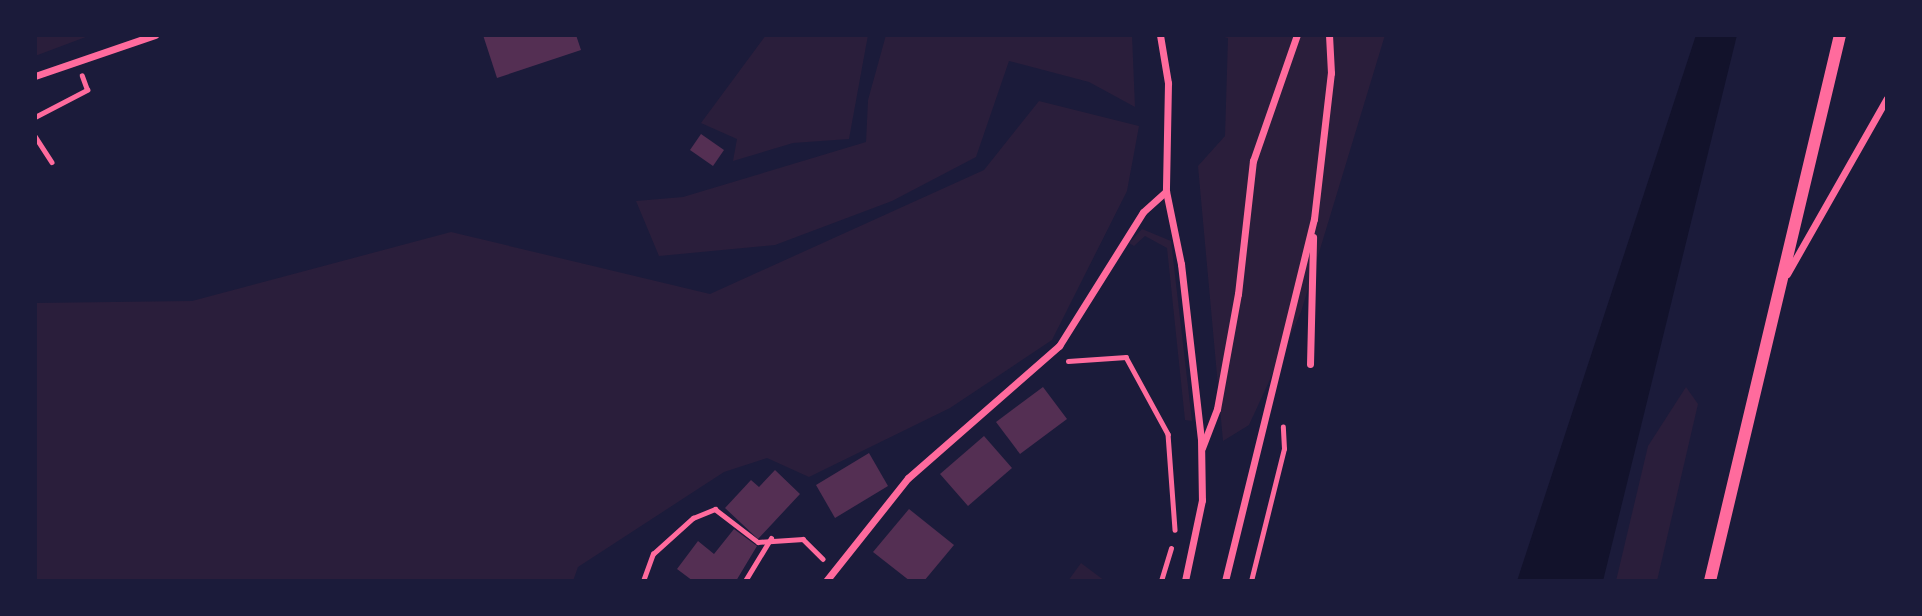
<!DOCTYPE html>
<html>
<head>
<meta charset="utf-8">
<style>
	body { margin:0 }
	#map { position:relative; width:1922px; height:616px; overflow:hidden; background:#1b1b3a; font-family:"Libre Baskerville",serif }
	div>[style] { position:absolute }
	[style*='--x'] { left:calc(var(--x)*1px); top:calc(var(--y)*1px); width:calc(var(--w)*1px); rotate:calc(var(--a)*1deg) }
	.green>* { inset:0; background:#2a1e3b }
	.water>* { inset:0; background:#12122b }
	.building>* { inset:0; background:#542f53 }
	.path>* { height:4.5px; margin:-2.25px; padding:0 2.25px; transform-origin:2.25px; border-radius:2.25px; background:#ff6b9d }
	.minor>* { height:7px; margin:-3.5px; padding:0 3.5px; transform-origin:3.5px; border-radius:3.5px; background:#ff6b9d }
	.tertiary>* { height:12px; margin:-6px; padding:0 6px; transform-origin:6px; border-radius:6px; background:#ff6b9d }
	span { translate:-50% -50%; white-space:nowrap; text-align:center; line-height:1.15; -webkit-text-stroke:5px #1b1b3a; paint-order:stroke }
	.frame { position:absolute; inset:0; border:37px solid #1b1b3a; pointer-events:none }
</style>
</head>
<body>
<div id="map">
	<div class="green">
		<div style="clip-path:polygon(35px 35px,91px 35px,35px 56px)"></div>
		<div style="clip-path:polygon(766px 35px,868px 35px,849px 139px,793px 143px,733px 161px,737px 139px,701px 123px)"></div>
		<div style="clip-path:polygon(886px 35px,1132px 35px,1135px 107px,1089px 82px,1009px 61px,976px 157px,892px 201px,775px 245px,659px 256px,636px 201px,683px 197px,866px 142px,868px 100px)"></div>
		<div style="clip-path:polygon(1216px 35px,1385px 35px,1301px 312px,1249px 425px,1223px 441px,1198px 166px,1225px 136px,1228px 38px)"></div>
		<div style="clip-path:polygon(1039px 101px,1139px 126px,1127px 191px,1052px 340px,950px 408px,809px 477px,767px 458px,724px 472px,578px 567px,573px 581px,35px 581px,35px 303px,192px 301px,451px 232px,710px 294px,984px 170px)"></div>
		<div style="clip-path:polygon(1142px 229px,1171px 241px,1192px 421px,1185px 420px,1167px 248px,1145px 236px,1134px 246px,1129px 243px)"></div>
		<div style="clip-path:polygon(1686px 387px,1698px 404px,1657px 581px,1616px 581px,1648px 446px)"></div>
		<div style="clip-path:polygon(1081px 563px,1105px 581px,1068px 581px)"></div>
	</div>
	<div class="water">
		<div style="clip-path:polygon(1696px 35px,1737px 35px,1603px 581px,1517px 581px)"></div>
	</div>
	<div class="building">
		<div style="clip-path:polygon(483px 35px,576px 35px,581px 50px,497px 78px)"></div>
		<div style="clip-path:polygon(701px 134px,724px 150px,713px 166px,690px 150px)"></div>
		<div style="clip-path:polygon(1043px 387px,1067px 419px,1020px 454px,996px 422px)"></div>
		<div style="clip-path:polygon(984px 436px,1012px 468px,968px 506px,940px 474px)"></div>
		<div style="clip-path:polygon(869px 453px,888px 486px,835px 518px,816px 485px)"></div>
		<div style="clip-path:polygon(775px 470px,800px 494px,758px 539px,725px 508px,751px 480px,759px 487px)"></div>
		<div style="clip-path:polygon(909px 509px,954px 545px,924px 581px,910px 581px,873px 552px)"></div>
		<div style="clip-path:polygon(734px 529px,757px 546px,736px 581px,693px 581px,677px 569px,698px 541px,714px 554px)"></div>
	</div>
	<div class="path">
		<div style="--x:35;--y:117;--w:59;--a:-27.4"></div>
		<div style="--x:87;--y:90;--w:15;--a:-110"></div>
		<div style="--x:35;--y:136;--w:31;--a:57"></div>
		<div style="--x:1068;--y:361;--w:58;--a:-3.9"></div>
		<div style="--x:1126;--y:357;--w:88;--a:61.4"></div>
		<div style="--x:1168;--y:434;--w:96;--a:85.8"></div>
		<div style="--x:643;--y:581;--w:29;--a:-70"></div>
		<div style="--x:653;--y:554;--w:54;--a:-42"></div>
		<div style="--x:693;--y:518;--w:24;--a:-22"></div>
		<div style="--x:715;--y:509;--w:54;--a:37.5"></div>
		<div style="--x:758;--y:542;--w:45;--a:-3.8"></div>
		<div style="--x:803;--y:539;--w:28;--a:45"></div>
		<div style="--x:745;--y:581;--w:50;--a:-58.8"></div>
		<div style="--x:1161;--y:581;--w:34;--a:-73"></div>
		<div style="--x:1251;--y:581;--w:136;--a:-76"></div>
		<div style="--x:1284;--y:449;--w:22;--a:-93"></div>
	</div>
	<div class="minor">
		<div style="--x:1160;--y:35;--w:49;--a:80.5"></div>
		<div style="--x:1168;--y:83;--w:108;--a:91.1"></div>
		<div style="--x:1166;--y:191;--w:75;--a:78.4"></div>
		<div style="--x:1181;--y:264;--w:176;--a:83.5"></div>
		<div style="--x:1201;--y:439;--w:61;--a:89.1"></div>
		<div style="--x:1202;--y:500;--w:83;--a:101.9"></div>
		<div style="--x:35;--y:76;--w:127;--a:-18.9"></div>
		<div style="--x:1787;--y:274;--w:202;--a:-60.4"></div>
		<div style="--x:1310;--y:364;--w:127;--a:-88.6"></div>
		<div style="--x:1202;--y:448;--w:42;--a:-69"></div>
		<div style="--x:1217;--y:409;--w:117;--a:-79.7"></div>
		<div style="--x:1238;--y:294;--w:134;--a:-83.6"></div>
		<div style="--x:1253;--y:161;--w:133;--a:-70.8"></div>
		<div style="--x:826;--y:581;--w:132;--a:-51.5"></div>
		<div style="--x:908;--y:478;--w:201;--a:-41.2"></div>
		<div style="--x:1059;--y:346;--w:158;--a:-57.9"></div>
		<div style="--x:1143;--y:212;--w:31;--a:-42"></div>
		<div style="--x:1225;--y:581;--w:373;--a:-76.2"></div>
		<div style="--x:1314;--y:219;--w:147;--a:-83.4"></div>
		<div style="--x:1331;--y:73;--w:38;--a:-93"></div>
	</div>
	<div class="tertiary">
		<div style="--x:1710;--y:581;--w:561;--a:-76.61"></div>
	</div>
	<div class="frame"></div>
</div>
</body>
</html>
